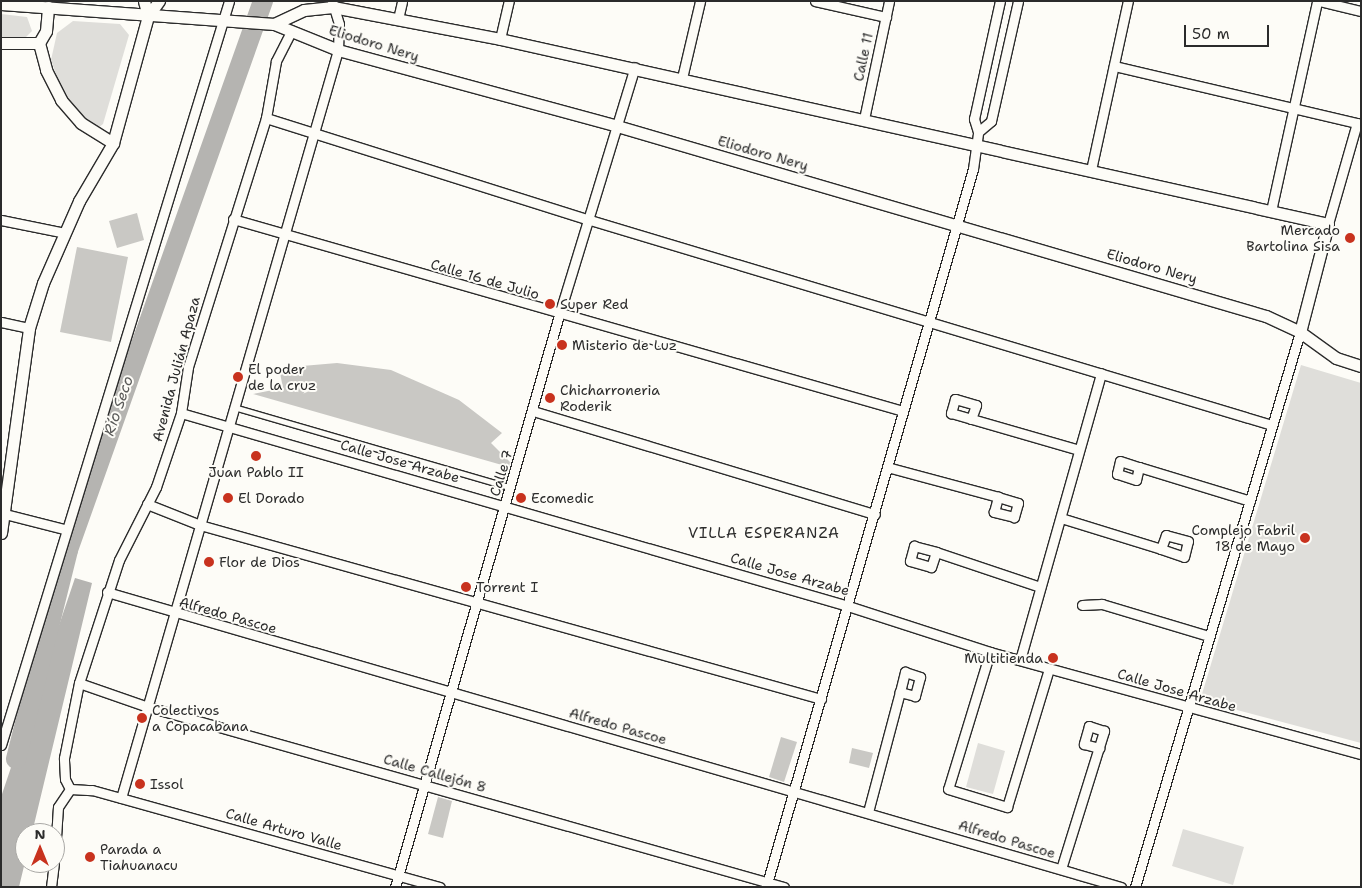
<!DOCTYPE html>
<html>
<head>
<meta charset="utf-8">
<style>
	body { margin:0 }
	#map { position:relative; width:1362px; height:888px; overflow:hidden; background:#fdfcf7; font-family:"Shantell Sans",sans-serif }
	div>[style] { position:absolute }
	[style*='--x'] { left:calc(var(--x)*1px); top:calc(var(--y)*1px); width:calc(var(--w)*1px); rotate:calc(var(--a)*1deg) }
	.green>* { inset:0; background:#dfdeda }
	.water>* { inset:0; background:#b5b4b1 }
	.river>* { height:20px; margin:-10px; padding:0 10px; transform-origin:10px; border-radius:10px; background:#b5b4b1 }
	.building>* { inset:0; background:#c9c8c4 }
	.roads { filter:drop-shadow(1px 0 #2b2b2b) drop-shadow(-1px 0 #2b2b2b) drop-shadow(0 1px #2b2b2b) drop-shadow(0 -1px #2b2b2b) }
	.service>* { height:4.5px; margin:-2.25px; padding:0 2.25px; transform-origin:2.25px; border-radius:2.25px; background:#fdfcf7 }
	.minor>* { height:9px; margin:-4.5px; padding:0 4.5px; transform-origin:4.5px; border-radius:4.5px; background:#fdfcf7 }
	.tertiary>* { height:11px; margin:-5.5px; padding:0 5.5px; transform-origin:5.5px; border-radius:5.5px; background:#fdfcf7 }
	.dots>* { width:14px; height:14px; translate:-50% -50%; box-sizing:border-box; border:2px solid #fdfcf7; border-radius:50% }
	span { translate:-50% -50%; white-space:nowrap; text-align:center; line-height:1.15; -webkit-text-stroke:4px #fdfcf7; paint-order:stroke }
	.street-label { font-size:14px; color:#2b2b2b }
	.poi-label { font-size:14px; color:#2b2b2b }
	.right { translate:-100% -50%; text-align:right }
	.left { translate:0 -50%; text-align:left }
	.water-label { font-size:15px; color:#5b5b5a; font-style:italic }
	.neighbourhood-label { font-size:15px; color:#2b2b2b; letter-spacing:1px }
	.frame { position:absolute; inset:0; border:2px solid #2b2b2b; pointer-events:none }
	.north { position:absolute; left:15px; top:823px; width:50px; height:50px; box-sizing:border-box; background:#fdfcf7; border:1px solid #a9a8a5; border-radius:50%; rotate:0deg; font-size:14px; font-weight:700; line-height:20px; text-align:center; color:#2b2b2b }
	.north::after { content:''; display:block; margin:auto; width:18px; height:22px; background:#c8321e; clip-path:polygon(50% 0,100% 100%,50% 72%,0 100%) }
	.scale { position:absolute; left:1184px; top:25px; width:85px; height:22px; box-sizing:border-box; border:2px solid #2b2b2b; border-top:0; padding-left:6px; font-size:15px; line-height:18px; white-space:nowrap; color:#2b2b2b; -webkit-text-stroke:4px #fdfcf7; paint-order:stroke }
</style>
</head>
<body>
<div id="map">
	<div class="green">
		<div style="clip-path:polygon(1px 14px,27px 17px,32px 31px,24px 39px,1px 37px)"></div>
		<div style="clip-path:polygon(73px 21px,120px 24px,129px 35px,103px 124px,98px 128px,75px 109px,62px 91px,51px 60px,57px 33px)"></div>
		<div style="clip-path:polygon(1301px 365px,1361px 383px,1361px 743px,1203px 701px,1202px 694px)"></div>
		<div style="clip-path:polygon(978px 743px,1005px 751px,993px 794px,966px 787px)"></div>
		<div style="clip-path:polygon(1183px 829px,1244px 847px,1233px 885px,1172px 866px)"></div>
	</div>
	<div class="water">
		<div style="clip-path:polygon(75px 578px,92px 583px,32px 833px,25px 833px,25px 862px,19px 887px,1px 887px,1px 797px)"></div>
	</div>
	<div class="river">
		<div style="--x:16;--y:759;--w:215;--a:-76"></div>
		<div style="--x:68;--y:550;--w:583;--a:-70.45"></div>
	</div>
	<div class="building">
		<div style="clip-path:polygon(137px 213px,144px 240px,117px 248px,109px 221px)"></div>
		<div style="clip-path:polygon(77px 247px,128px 257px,111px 342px,60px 332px)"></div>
		<div style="clip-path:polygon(337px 363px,391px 370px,459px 400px,502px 433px,491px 443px,510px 462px,509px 467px,253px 394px,283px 388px,279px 368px)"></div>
		<div style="clip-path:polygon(781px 737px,797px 742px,784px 782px,769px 777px)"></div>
		<div style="clip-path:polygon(852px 748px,873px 753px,869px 768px,849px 763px)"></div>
		<div style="clip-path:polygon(438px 797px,452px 801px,443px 838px,428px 834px)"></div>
	</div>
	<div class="roads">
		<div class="service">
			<div style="--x:234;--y:407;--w:286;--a:16.2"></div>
		</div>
		<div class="minor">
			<div style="--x:815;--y:1;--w:73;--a:12.7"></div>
			<div style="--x:1319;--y:1;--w:43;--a:13.4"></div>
			<div style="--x:398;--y:19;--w:18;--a:-77"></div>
			<div style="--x:500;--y:39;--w:39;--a:-77"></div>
			<div style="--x:1114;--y:66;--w:254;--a:13.2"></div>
			<div style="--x:682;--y:78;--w:79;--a:-76.8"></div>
			<div style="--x:266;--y:118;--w:340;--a:17.5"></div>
			<div style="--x:590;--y:220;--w:712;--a:16.73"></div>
			<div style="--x:864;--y:119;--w:121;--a:-78"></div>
			<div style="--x:978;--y:132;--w:17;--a:-40"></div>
			<div style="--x:991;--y:121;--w:123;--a:-77.3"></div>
			<div style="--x:1091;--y:170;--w:173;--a:-77.7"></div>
			<div style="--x:1271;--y:211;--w:215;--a:-77.6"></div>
			<div style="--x:233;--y:219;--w:697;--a:15.99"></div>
			<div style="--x:1;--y:220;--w:65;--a:11.5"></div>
			<div style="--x:1328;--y:224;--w:105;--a:-74"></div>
			<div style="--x:1;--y:322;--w:29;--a:12"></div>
			<div style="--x:533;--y:411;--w:357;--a:16.8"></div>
			<div style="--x:181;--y:413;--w:694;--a:16.14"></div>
			<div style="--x:848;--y:606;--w:149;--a:17.9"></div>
			<div style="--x:990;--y:652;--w:385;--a:15.4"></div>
			<div style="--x:971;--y:419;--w:15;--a:-70"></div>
			<div style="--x:976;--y:405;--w:22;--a:-164"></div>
			<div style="--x:955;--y:399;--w:15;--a:106"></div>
			<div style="--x:951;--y:413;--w:133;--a:16.1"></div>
			<div style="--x:887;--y:467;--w:115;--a:15.1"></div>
			<div style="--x:998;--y:497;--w:21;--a:17"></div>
			<div style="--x:1018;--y:503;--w:15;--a:106"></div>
			<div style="--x:1014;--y:517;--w:21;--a:-166"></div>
			<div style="--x:994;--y:512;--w:16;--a:-75"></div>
			<div style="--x:1139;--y:467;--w:13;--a:103"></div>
			<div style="--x:1136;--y:480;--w:20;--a:-162"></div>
			<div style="--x:1117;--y:474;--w:13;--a:-77"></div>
			<div style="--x:1120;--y:461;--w:20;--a:18"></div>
			<div style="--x:1139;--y:467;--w:116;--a:17"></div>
			<div style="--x:147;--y:504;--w:57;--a:21.6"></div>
			<div style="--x:200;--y:525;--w:645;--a:15.65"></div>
			<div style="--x:1;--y:513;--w:65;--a:14.3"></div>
			<div style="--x:1061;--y:518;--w:105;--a:17.2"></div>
			<div style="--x:1161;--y:549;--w:24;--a:19"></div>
			<div style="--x:1184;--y:557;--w:16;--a:-76"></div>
			<div style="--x:1188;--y:541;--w:23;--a:-165"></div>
			<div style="--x:1166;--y:535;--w:15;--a:110"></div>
			<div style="--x:936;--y:552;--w:16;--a:108"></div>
			<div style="--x:931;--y:567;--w:22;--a:-164"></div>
			<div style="--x:910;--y:561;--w:16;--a:-75"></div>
			<div style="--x:914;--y:546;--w:23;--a:15"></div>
			<div style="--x:936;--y:552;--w:110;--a:18.6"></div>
			<div style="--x:107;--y:592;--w:1056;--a:16.22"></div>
			<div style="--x:1082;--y:605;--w:20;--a:-3"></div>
			<div style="--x:1102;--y:604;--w:112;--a:16.7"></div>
			<div style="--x:990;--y:652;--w:143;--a:107"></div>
			<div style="--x:948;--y:789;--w:62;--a:17"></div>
			<div style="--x:1007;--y:807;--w:144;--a:-73.1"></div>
			<div style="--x:1020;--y:660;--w:298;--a:-74.2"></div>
			<div style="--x:79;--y:683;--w:70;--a:19.2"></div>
			<div style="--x:145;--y:706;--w:664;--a:15.82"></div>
			<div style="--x:1;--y:745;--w:778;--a:-72.96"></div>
			<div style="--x:70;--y:789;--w:11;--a:-117"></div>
			<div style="--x:65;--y:779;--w:21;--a:-93"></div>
			<div style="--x:64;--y:758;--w:76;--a:-78.7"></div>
			<div style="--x:79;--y:683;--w:129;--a:-72"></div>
			<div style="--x:119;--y:560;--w:82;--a:-63.1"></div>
			<div style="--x:156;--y:487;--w:78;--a:-71.3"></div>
			<div style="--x:181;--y:413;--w:47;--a:-81.3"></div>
			<div style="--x:188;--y:367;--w:261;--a:-72.6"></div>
			<div style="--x:266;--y:118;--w:58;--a:-80"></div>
			<div style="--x:276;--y:61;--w:34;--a:-63"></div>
			<div style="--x:70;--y:789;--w:22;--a:3"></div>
			<div style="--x:92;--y:790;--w:361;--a:15.6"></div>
			<div style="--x:121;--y:798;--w:779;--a:-73.82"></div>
			<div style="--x:338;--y:50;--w:26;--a:-88"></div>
			<div style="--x:339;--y:24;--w:24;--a:-107"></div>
			<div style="--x:868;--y:812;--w:124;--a:-75.1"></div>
			<div style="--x:900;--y:692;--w:21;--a:-76"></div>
			<div style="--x:905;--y:672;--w:16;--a:18"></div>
			<div style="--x:920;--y:677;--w:20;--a:105"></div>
			<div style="--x:915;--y:696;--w:16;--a:-165"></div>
			<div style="--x:55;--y:853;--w:46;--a:-86.3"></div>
			<div style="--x:58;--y:807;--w:22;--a:-56"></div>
			<div style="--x:1061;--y:869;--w:145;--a:-72.7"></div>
			<div style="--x:1104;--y:731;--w:16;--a:-162"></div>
			<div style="--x:1089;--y:726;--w:19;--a:106"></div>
			<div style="--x:1084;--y:744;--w:16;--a:15"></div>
			<div style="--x:51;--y:887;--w:24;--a:-83"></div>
			<div style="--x:395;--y:887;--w:595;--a:-74"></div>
			<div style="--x:559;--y:315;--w:259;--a:-73"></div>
			<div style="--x:766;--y:887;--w:747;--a:-73.92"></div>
			<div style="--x:973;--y:169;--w:37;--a:-82"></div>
			<div style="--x:978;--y:132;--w:14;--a:-107"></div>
			<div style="--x:974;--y:119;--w:121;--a:-77.6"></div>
			<div style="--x:1135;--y:887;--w:579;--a:-73.44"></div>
		</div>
		<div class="tertiary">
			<div style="--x:144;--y:1;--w:16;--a:75"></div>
			<div style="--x:1;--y:4;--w:274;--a:4.2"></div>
			<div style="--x:274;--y:24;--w:69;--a:22.1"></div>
			<div style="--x:338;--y:50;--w:289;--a:15.2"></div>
			<div style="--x:617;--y:126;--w:676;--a:16.32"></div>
			<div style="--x:1266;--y:316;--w:38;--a:25"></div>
			<div style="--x:1300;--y:332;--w:44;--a:35.8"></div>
			<div style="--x:1336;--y:358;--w:26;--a:18"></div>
			<div style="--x:274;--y:24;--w:33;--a:-25"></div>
			<div style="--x:304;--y:10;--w:29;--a:-6"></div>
			<div style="--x:333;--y:7;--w:170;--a:10.8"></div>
			<div style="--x:500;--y:39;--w:848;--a:12.59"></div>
			<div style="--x:1328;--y:224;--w:112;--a:104.5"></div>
			<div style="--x:1;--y:43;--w:38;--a:0"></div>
			<div style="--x:39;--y:43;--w:14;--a:-60"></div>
			<div style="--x:46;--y:31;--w:24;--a:-85"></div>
			<div style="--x:39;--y:43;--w:28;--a:75"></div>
			<div style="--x:46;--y:70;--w:34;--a:63"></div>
			<div style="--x:61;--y:100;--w:30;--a:49"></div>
			<div style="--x:81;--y:123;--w:38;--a:32"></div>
			<div style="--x:1;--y:533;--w:207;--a:-82.2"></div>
			<div style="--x:29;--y:328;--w:47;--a:-72.7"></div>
			<div style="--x:43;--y:283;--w:90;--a:-66.3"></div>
			<div style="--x:79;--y:201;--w:67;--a:-59.6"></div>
			<div style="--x:113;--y:143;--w:132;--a:-74.6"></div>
			<div style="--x:148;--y:16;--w:19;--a:-54"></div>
		</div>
	</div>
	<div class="dots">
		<div style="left:1350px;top:238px;background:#c8321e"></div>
		<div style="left:550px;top:304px;background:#c8321e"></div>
		<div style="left:562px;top:345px;background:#c8321e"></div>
		<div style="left:238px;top:377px;background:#c8321e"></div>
		<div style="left:550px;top:398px;background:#c8321e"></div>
		<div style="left:256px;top:456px;background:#c8321e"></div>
		<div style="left:228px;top:498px;background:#c8321e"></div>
		<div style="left:521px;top:498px;background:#c8321e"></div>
		<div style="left:1305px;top:538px;background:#c8321e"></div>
		<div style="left:209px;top:562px;background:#c8321e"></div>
		<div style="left:466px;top:587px;background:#c8321e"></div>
		<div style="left:1053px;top:658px;background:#c8321e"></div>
		<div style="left:142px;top:718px;background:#c8321e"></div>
		<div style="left:140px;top:784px;background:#c8321e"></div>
		<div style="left:90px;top:857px;background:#c8321e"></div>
	</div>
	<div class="street-label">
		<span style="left:374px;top:43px;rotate:17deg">Eliodoro Nery</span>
		<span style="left:863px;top:57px;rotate:-78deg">Calle 11</span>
		<span style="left:763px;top:153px;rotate:16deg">Eliodoro Nery</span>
		<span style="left:1152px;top:266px;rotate:16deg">Eliodoro Nery</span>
		<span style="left:485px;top:279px;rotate:16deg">Calle 16 de Julio</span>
		<span style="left:176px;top:369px;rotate:-75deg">Avenida Julián Apaza</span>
		<span style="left:400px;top:461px;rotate:16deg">Calle Jose Arzabe</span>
		<span style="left:501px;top:473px;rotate:-73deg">Calle 7</span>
		<span style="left:790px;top:574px;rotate:16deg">Calle Jose Arzabe</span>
		<span style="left:228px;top:615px;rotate:16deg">Alfredo Pascoe</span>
		<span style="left:1177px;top:690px;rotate:16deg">Calle Jose Arzabe</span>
		<span style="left:618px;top:726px;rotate:16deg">Alfredo Pascoe</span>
		<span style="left:435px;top:773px;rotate:16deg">Calle Callejón 8</span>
		<span style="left:284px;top:829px;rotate:16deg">Calle Arturo Valle</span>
		<span style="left:1007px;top:839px;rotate:17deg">Alfredo Pascoe</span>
	</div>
	<div class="poi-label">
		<span class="right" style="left:1340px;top:238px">Mercado<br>Bartolina Sisa</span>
		<span class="left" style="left:560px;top:304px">Super Red</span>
		<span class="left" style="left:572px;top:345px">Misterio de Luz</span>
		<span class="left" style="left:248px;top:377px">El poder<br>de la cruz</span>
		<span class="left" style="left:560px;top:398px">Chicharroneria<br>Roderik</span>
		<span style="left:256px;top:472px">Juan Pablo II</span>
		<span class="left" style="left:238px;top:498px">El Dorado</span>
		<span class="left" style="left:531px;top:498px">Ecomedic</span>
		<span class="right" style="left:1295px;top:538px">Complejo Fabril<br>18 de Mayo</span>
		<span class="left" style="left:219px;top:562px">Flor de Dios</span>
		<span class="left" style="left:476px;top:587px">Torrent I</span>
		<span class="right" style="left:1043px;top:658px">Multitienda</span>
		<span class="left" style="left:152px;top:718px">Colectivos<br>a Copacabana</span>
		<span class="left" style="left:150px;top:784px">Issol</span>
		<span class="left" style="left:100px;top:857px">Parada a<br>Tiahuanacu</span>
	</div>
	<div class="water-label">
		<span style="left:119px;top:406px;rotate:-71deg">Río Seco</span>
	</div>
	<div class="neighbourhood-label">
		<span style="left:764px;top:534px">VILLA ESPERANZA</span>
	</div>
	<div class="frame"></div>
	<div class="north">N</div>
	<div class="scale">50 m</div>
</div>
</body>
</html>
